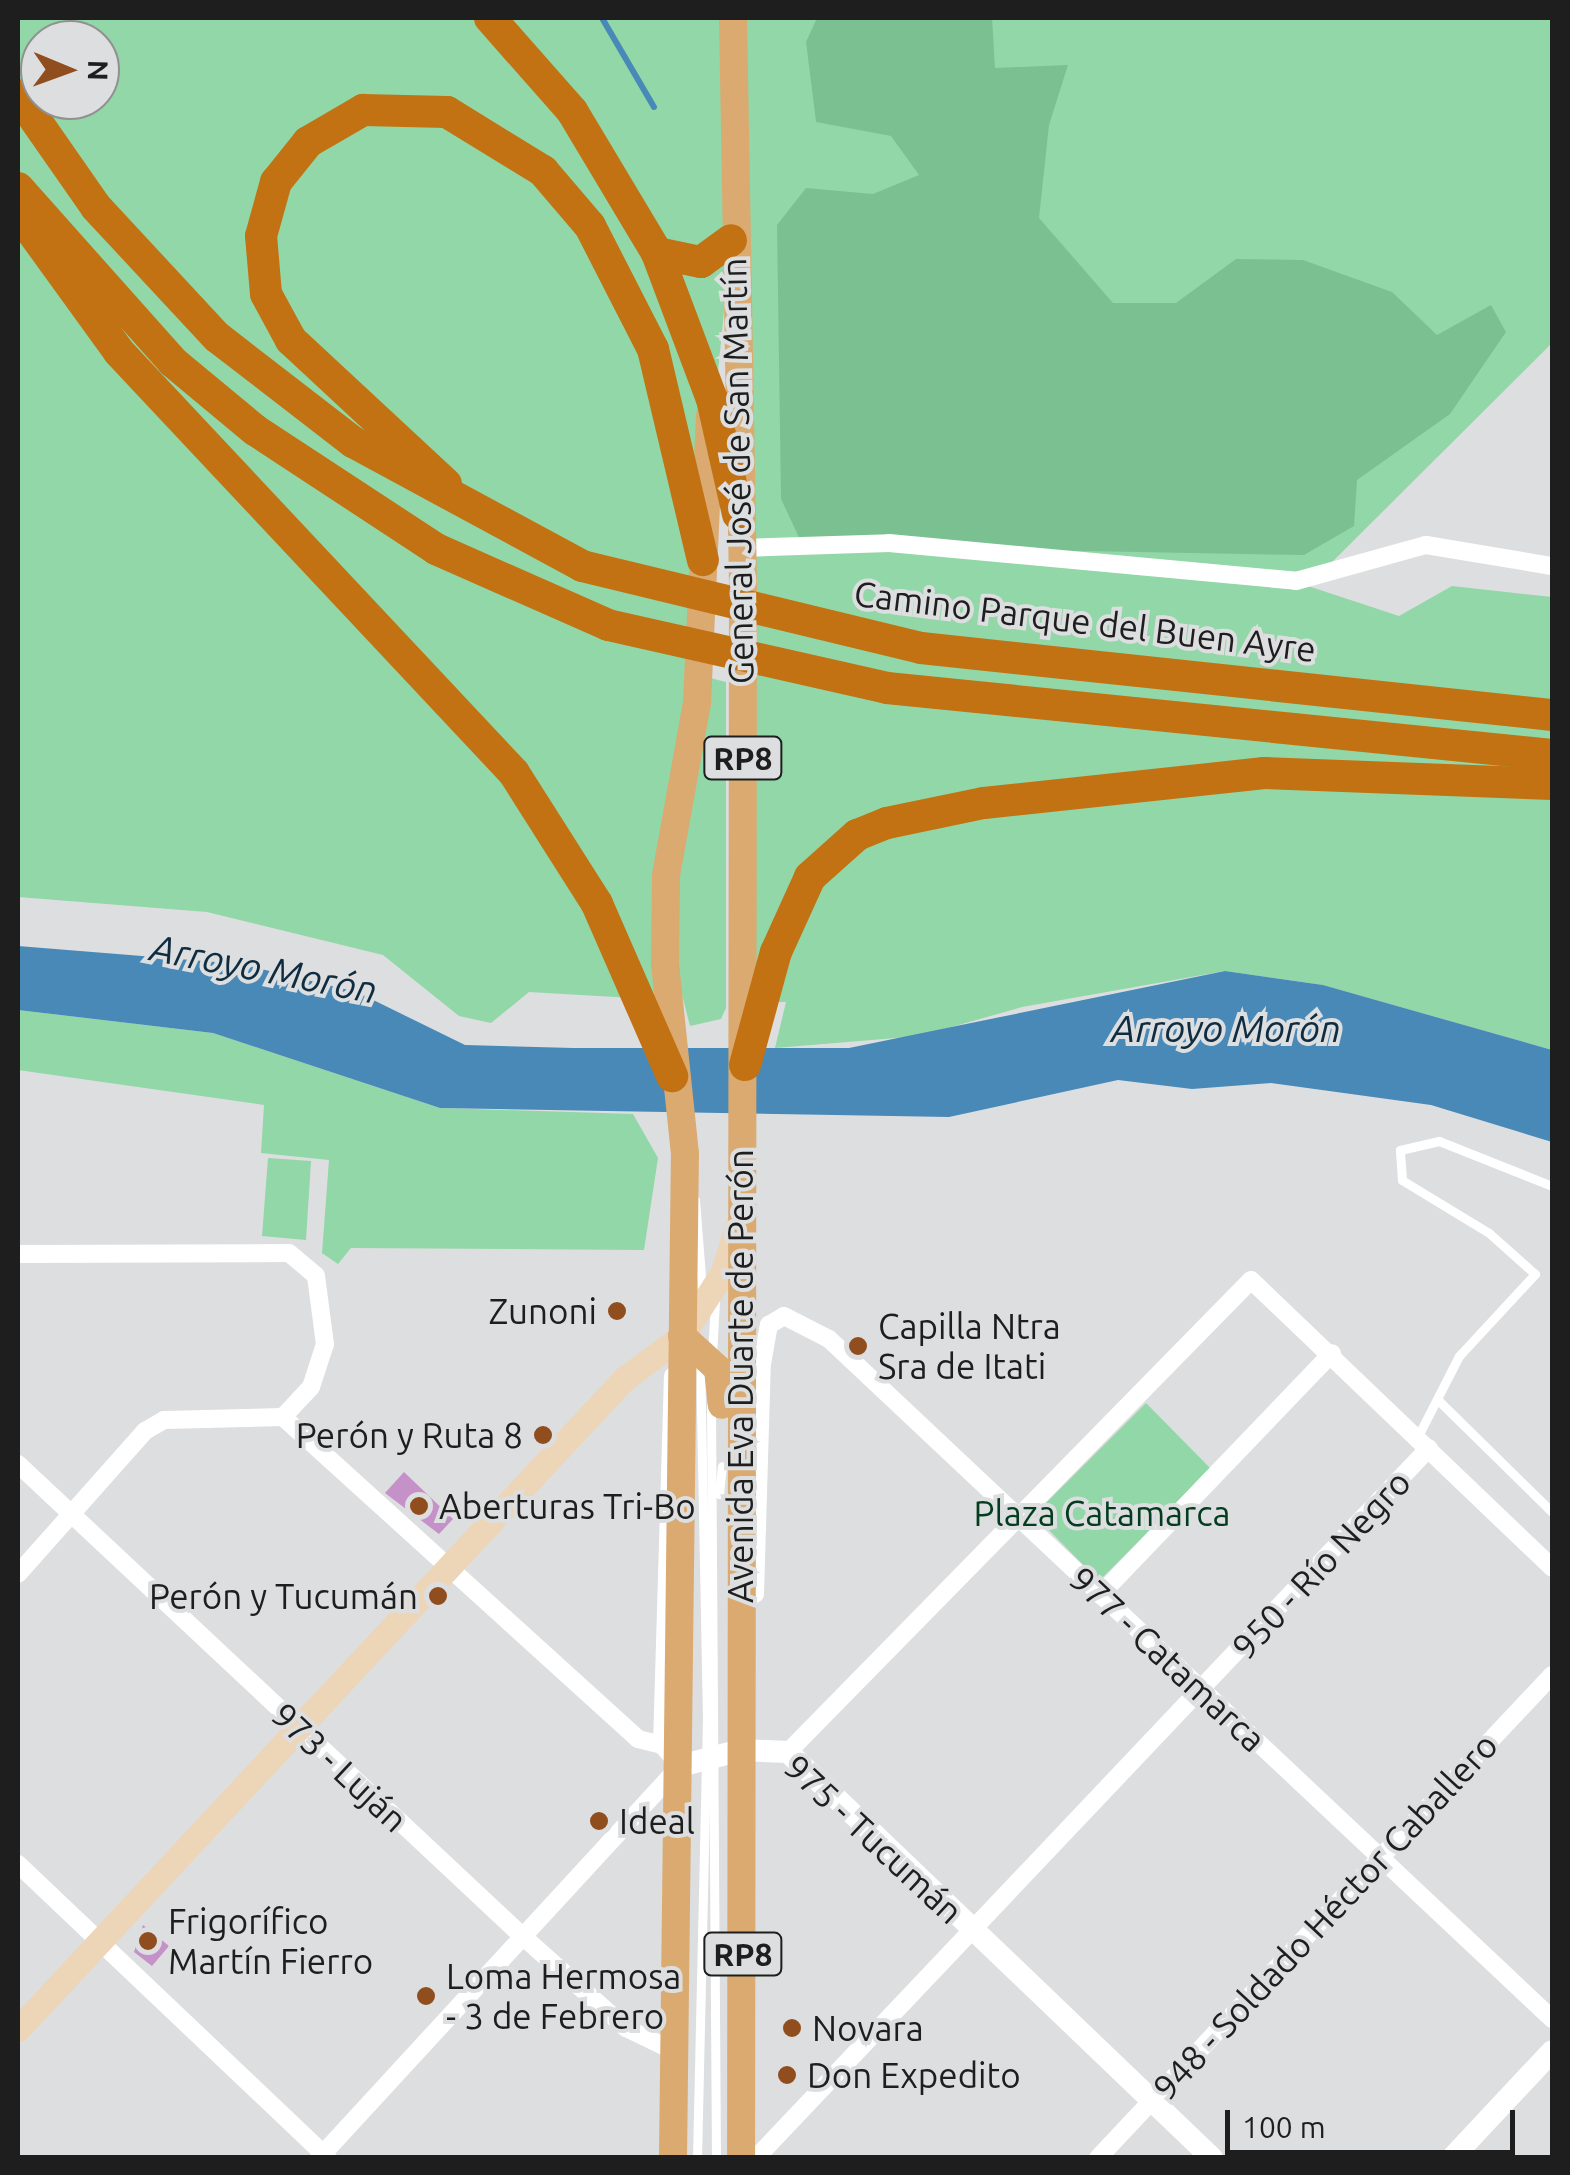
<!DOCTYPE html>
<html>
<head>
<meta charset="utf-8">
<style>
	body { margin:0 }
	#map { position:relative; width:1570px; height:2175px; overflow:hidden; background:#dddedf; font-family:Ubuntu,sans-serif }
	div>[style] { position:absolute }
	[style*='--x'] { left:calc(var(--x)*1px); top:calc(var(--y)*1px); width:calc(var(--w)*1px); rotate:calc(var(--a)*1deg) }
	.green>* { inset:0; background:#92d7a7 }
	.forest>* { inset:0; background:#7bc091 }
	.water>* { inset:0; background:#4889b8 }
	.stream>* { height:6px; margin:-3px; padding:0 3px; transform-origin:3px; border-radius:3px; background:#4889b8 }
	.building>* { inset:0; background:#c591c9 }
	.service>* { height:9px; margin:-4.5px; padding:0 4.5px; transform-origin:4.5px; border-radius:4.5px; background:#fff }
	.minor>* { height:18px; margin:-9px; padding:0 9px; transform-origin:9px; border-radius:9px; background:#fff }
	.tertiary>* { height:22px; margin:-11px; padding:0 11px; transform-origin:11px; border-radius:11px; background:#fff }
	.secondary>* { height:25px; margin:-12.5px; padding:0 12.5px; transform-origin:12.5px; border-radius:12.5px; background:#edd5b8 }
	.primary>* { height:28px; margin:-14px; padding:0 14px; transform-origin:14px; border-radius:14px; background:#daaa71 }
	.motorway>* { height:32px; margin:-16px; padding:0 16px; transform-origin:16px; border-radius:16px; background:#c27212 }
	.dots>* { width:28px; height:28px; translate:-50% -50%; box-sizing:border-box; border:5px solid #dddedf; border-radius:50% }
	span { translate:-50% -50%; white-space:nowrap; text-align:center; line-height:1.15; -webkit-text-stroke:8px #dddedf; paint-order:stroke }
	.shield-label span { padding:2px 8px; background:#dddedf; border:2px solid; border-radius:8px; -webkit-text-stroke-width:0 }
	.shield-label { font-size:32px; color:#1e1e1e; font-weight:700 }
	.street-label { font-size:35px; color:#1e1e1e }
	.poi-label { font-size:35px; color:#1e1e1e }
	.right { translate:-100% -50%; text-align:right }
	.left { translate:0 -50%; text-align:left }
	.park-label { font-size:35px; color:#033c1e }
	.water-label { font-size:38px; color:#0f2c40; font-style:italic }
	.frame { position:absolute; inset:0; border:20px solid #1e1e1e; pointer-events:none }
	.north { position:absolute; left:20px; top:20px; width:100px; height:100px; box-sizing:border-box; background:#dddedf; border:2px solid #919192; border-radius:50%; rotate:91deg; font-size:28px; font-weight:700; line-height:40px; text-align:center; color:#1e1e1e }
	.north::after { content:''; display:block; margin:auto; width:35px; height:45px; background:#904d1e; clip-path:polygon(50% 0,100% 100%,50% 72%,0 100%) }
	.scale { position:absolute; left:1225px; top:2110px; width:290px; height:45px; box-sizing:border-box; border:5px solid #1e1e1e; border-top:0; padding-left:12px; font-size:30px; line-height:35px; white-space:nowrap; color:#1e1e1e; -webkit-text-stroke:8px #dddedf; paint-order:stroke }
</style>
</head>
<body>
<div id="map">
	<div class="green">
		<div style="clip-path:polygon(evenodd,18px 18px,1552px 18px,1552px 343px,1308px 586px,1399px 616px,1452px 586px,1552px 597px,1552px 1050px,1323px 985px,1225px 971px,1022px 1007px,920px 1036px,775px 1048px,786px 1002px,743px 1002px,730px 250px,674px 823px,667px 1000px,529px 992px,491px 1023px,459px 1016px,383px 955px,207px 912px,18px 897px,18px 18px,40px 40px,100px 40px,100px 100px,40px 100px,40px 40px)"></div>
		<div style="clip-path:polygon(710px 678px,726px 682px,726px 1008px,721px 1019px,690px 1026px,678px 979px,677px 891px)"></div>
		<div style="clip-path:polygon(18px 1010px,213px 1033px,440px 1108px,633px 1114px,658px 1158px,644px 1250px,351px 1248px,338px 1264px,322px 1253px,329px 1160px,261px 1153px,264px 1105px,18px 1070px)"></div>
		<div style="clip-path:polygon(268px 1158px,311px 1161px,306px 1240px,262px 1236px)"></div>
		<div style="clip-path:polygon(1146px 1403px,1211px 1469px,1099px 1581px,1034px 1515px)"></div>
	</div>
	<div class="forest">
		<div style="clip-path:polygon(817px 18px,992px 18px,995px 68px,1068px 65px,1049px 125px,1039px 218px,1113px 303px,1176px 303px,1236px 259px,1303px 260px,1392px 292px,1437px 335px,1491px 305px,1506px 332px,1450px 414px,1357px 480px,1354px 526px,1304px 555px,803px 546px,781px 499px,777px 225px,806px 188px,873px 194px,919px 175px,891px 136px,816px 122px,806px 42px)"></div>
	</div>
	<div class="water">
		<div style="clip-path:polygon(18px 946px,241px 964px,357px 992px,465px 1045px,573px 1048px,849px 1048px,1225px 971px,1323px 985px,1552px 1050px,1552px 1142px,1431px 1105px,1271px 1083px,1192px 1089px,1118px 1080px,949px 1117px,440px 1108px,213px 1033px,18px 1010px)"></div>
	</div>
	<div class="stream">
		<div style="--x:602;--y:18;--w:103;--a:59.7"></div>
	</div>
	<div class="building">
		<div style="clip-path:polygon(404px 1472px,453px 1519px,439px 1534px,385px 1493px)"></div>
		<div style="clip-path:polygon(143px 1925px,169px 1946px,152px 1966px,134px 1952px)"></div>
	</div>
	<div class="service">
		<div style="--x:695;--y:1200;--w:89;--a:85.5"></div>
		<div style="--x:712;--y:1355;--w:54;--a:-86.8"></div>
		<div style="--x:1439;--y:1401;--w:158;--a:44.5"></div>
		<div style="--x:711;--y:1406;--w:752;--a:89.62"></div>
		<div style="--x:1418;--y:1436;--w:90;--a:-62.9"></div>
		<div style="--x:1459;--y:1356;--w:112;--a:-47.2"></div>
		<div style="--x:1535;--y:1274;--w:62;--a:-138.3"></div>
		<div style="--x:1489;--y:1233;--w:102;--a:-148.7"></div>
		<div style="--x:1402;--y:1180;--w:30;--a:-94"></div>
		<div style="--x:1400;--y:1150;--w:40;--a:-13"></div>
		<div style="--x:1439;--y:1141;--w:122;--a:21.7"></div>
		<div style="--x:719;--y:1494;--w:28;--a:-84"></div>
		<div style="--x:697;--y:2158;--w:437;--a:-88.7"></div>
		<div style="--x:707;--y:1721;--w:362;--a:-91.1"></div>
	</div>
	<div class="minor">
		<div style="--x:742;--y:548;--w:147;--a:-1.9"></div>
		<div style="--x:889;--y:543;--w:409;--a:5.3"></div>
		<div style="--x:1296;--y:581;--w:135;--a:-15.5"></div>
		<div style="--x:1426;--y:545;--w:128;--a:9.5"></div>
		<div style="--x:18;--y:1254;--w:271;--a:-0.2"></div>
		<div style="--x:289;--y:1253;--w:35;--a:40"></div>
		<div style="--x:316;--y:1276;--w:69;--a:82.5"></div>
		<div style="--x:325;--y:1344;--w:45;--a:108"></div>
		<div style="--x:311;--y:1387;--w:41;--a:133"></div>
		<div style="--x:283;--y:1417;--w:119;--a:178.6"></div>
		<div style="--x:164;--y:1420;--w:22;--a:150"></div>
		<div style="--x:145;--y:1431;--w:191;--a:131.6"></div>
		<div style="--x:283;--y:1417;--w:479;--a:42.2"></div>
		<div style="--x:638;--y:1739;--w:25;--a:14"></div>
		<div style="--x:662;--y:1745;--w:28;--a:49"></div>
		<div style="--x:680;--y:1766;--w:533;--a:132.64"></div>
		<div style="--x:18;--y:1464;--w:686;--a:43.11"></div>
		<div style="--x:519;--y:1933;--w:143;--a:41.6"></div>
		<div style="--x:626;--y:2028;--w:55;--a:25.6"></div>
		<div style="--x:755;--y:1594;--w:230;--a:-88.3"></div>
		<div style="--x:762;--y:1364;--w:40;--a:-80"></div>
		<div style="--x:769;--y:1325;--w:17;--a:-31"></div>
		<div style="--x:784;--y:1316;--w:51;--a:27.1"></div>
		<div style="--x:829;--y:1339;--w:993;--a:43.24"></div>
		<div style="--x:1100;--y:1595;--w:335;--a:-46.2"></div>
		<div style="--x:662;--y:1745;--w:369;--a:-88.3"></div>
		<div style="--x:788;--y:1752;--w:661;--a:-45.55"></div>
		<div style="--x:1251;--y:1280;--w:417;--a:43.7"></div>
		<div style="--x:18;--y:1864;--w:427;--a:43.5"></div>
		<div style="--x:756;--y:2158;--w:978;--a:-46.53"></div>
		<div style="--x:1098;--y:2158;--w:663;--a:-46.77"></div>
	</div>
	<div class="tertiary">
		<div style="--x:680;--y:1766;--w:63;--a:-14.7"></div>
		<div style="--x:741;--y:1750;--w:47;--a:2.4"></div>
		<div style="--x:788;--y:1752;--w:587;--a:43.76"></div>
		<div style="--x:1452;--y:2158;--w:146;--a:-46.9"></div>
	</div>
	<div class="secondary">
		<div style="--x:18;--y:2029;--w:889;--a:-47.01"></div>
		<div style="--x:624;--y:1379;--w:72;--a:-36.6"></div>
		<div style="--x:682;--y:1336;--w:76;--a:-57.4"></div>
		<div style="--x:723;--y:1272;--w:48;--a:-73.1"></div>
	</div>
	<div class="primary">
		<div style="--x:733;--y:18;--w:566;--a:88.99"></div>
		<div style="--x:743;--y:584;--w:1574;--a:90.07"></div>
		<div style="--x:682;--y:1336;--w:49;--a:42.5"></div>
		<div style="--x:718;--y:1369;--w:36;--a:84"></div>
		<div style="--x:673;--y:2158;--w:1004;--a:-89.32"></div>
		<div style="--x:685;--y:1154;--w:192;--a:-96"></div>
		<div style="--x:665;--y:963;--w:88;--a:-89.3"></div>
		<div style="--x:666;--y:875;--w:175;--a:-79.8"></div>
		<div style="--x:697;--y:703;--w:288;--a:-87.4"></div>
	</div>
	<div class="motorway">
		<div style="--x:490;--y:18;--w:124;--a:48.6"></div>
		<div style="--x:572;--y:111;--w:165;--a:59.1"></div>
		<div style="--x:657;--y:253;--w:156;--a:69.4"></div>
		<div style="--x:712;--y:399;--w:118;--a:77.3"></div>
		<div style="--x:18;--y:95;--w:136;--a:55.1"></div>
		<div style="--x:96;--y:207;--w:178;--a:47.1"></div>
		<div style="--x:217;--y:337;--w:172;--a:37.7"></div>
		<div style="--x:353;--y:442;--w:260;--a:28.4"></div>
		<div style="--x:582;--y:566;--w:349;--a:13.6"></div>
		<div style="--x:921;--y:648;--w:635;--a:6.06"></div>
		<div style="--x:18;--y:188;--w:233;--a:48.3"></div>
		<div style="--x:173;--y:362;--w:107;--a:39.7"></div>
		<div style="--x:255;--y:430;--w:217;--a:33.3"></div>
		<div style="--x:436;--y:549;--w:188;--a:23.8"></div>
		<div style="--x:608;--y:625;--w:286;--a:12.7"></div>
		<div style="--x:887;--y:688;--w:668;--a:5.75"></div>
		<div style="--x:25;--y:222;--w:160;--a:54.1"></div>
		<div style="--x:119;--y:352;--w:577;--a:46.82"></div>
		<div style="--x:514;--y:773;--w:155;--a:57.6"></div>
		<div style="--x:597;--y:904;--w:188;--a:66.4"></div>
		<div style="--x:657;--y:253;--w:45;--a:11.6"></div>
		<div style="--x:701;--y:262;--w:37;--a:-36"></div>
		<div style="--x:446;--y:484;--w:212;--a:-137.1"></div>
		<div style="--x:291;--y:340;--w:52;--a:-118.5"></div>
		<div style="--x:266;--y:294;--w:58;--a:-94.9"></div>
		<div style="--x:261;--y:236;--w:56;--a:-74.5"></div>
		<div style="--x:276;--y:182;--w:51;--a:-51.3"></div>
		<div style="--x:308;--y:142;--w:64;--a:-30.2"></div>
		<div style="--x:363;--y:110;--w:84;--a:1.4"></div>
		<div style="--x:447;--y:112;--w:113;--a:31.6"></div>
		<div style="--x:543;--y:171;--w:72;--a:49.5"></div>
		<div style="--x:590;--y:226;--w:138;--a:62.9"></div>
		<div style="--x:653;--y:349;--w:217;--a:76.7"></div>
		<div style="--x:745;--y:1065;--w:117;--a:-74.7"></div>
		<div style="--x:776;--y:952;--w:82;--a:-65.6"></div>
		<div style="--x:810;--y:877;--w:63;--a:-41.8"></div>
		<div style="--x:857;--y:835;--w:32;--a:-22"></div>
		<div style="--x:887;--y:823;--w:99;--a:-11.7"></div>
		<div style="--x:984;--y:803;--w:282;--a:-6.1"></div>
		<div style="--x:1264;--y:773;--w:288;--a:2.2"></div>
	</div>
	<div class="dots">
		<div style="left:617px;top:1311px;background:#904d1e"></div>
		<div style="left:858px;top:1346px;background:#904d1e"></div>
		<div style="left:543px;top:1435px;background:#904d1e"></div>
		<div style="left:419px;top:1506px;background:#904d1e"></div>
		<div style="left:438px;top:1596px;background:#904d1e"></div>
		<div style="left:599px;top:1821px;background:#904d1e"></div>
		<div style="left:148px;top:1941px;background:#904d1e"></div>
		<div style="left:426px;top:1996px;background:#904d1e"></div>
		<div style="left:792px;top:2028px;background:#904d1e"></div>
		<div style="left:787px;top:2075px;background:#904d1e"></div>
	</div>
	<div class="shield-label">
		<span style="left:743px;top:758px">RP8</span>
		<span style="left:743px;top:1954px">RP8</span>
	</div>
	<div class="street-label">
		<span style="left:737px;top:471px;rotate:-91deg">General José de San Martín</span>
		<span style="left:1085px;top:621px;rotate:7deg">Camino Parque del Buen Ayre</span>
		<span style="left:740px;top:1376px;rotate:-90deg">Avenida Eva Duarte de Perón</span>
		<span style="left:1321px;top:1564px;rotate:-47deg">950 - Río Negro</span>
		<span style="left:1168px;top:1659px;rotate:43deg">977 - Catamarca</span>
		<span style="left:340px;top:1767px;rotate:43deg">973 - Luján</span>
		<span style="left:874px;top:1839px;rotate:43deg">975 - Tucumán</span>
		<span style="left:1325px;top:1916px;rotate:-47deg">948 - Soldado Héctor Caballero</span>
	</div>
	<div class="poi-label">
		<span class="right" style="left:597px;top:1311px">Zunoni</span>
		<span class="left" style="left:878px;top:1346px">Capilla Ntra<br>Sra de Itati</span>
		<span class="right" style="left:523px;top:1435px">Perón y Ruta 8</span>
		<span class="left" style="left:439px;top:1506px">Aberturas Tri-Bo</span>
		<span class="right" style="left:418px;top:1596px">Perón y Tucumán</span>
		<span class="left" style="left:619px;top:1821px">Ideal</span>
		<span class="left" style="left:168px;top:1941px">Frigorífico<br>Martín Fierro</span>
		<span class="left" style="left:446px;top:1996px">Loma Hermosa<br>- 3 de Febrero</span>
		<span class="left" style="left:812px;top:2028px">Novara</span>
		<span class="left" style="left:807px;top:2075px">Don Expedito</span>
	</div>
	<div class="park-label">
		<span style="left:1102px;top:1513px">Plaza Catamarca</span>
	</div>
	<div class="water-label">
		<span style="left:264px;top:969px;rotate:11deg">Arroyo Morón</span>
		<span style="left:1226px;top:1029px">Arroyo Morón</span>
	</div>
	<div class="frame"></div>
	<div class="north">N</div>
	<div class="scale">100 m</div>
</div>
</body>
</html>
